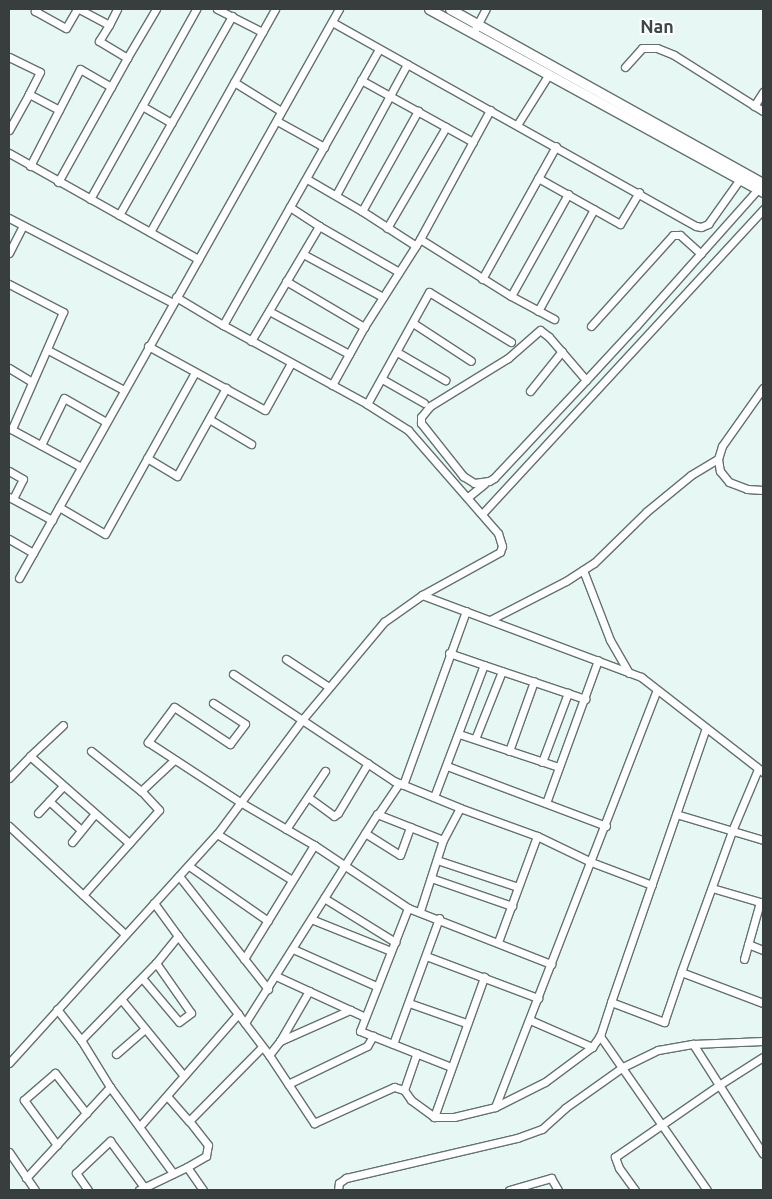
<!DOCTYPE html>
<html>
<head>
<meta charset="utf-8">
<style>
	body { margin:0 }
	#map { position:relative; width:772px; height:1199px; overflow:hidden; background:#e7f7f4; font-family:Ubuntu,sans-serif }
	div>[style] { position:absolute }
	[style*='--x'] { left:calc(var(--x)*1px); top:calc(var(--y)*1px); width:calc(var(--w)*1px); rotate:calc(var(--a)*1deg) }
	.roads { filter:drop-shadow(1px 0 #64726f) drop-shadow(-1px 0 #64726f) drop-shadow(0 1px #64726f) drop-shadow(0 -1px #64726f) }
	.minor>* { height:7px; margin:-3.5px; padding:0 3.5px; transform-origin:3.5px; border-radius:3.5px; background:#fff }
	.tertiary>* { height:9px; margin:-4.5px; padding:0 4.5px; transform-origin:4.5px; border-radius:4.5px; background:#fff }
	span { translate:-50% -50%; white-space:nowrap; text-align:center; line-height:1.15; -webkit-text-stroke:4px #fff; paint-order:stroke }
	.district-label { font-size:18px; color:#3b4846; font-weight:700 }
	.frame { position:absolute; inset:0; border:10px solid #383e3d; pointer-events:none }
</style>
</head>
<body>
<div id="map">
	<div class="roads">
		<div class="minor">
			<div style="--x:37;--y:9;--w:3;--a:135"></div>
			<div style="--x:35;--y:11;--w:35;--a:29"></div>
			<div style="--x:66;--y:28;--w:22;--a:-60"></div>
			<div style="--x:79;--y:9;--w:34;--a:28"></div>
			<div style="--x:109;--y:25;--w:18;--a:-63"></div>
			<div style="--x:217;--y:9;--w:51;--a:27.1"></div>
			<div style="--x:332;--y:22;--w:417;--a:29.3"></div>
			<div style="--x:696;--y:226;--w:5;--a:11"></div>
			<div style="--x:701;--y:227;--w:8;--a:-23"></div>
			<div style="--x:708;--y:224;--w:55;--a:-54.6"></div>
			<div style="--x:109;--y:25;--w:19;--a:122"></div>
			<div style="--x:99;--y:41;--w:33;--a:31"></div>
			<div style="--x:127;--y:58;--w:57;--a:-59.4"></div>
			<div style="--x:473;--y:33;--w:27;--a:-62"></div>
			<div style="--x:9;--y:57;--w:34;--a:26"></div>
			<div style="--x:40;--y:72;--w:25;--a:117"></div>
			<div style="--x:625;--y:67;--w:25;--a:-48"></div>
			<div style="--x:642;--y:48;--w:15;--a:0"></div>
			<div style="--x:657;--y:48;--w:18;--a:22"></div>
			<div style="--x:674;--y:55;--w:105;--a:32.2"></div>
			<div style="--x:361;--y:80;--w:128;--a:29"></div>
			<div style="--x:234;--y:82;--w:55;--a:31.7"></div>
			<div style="--x:142;--y:106;--w:34;--a:30"></div>
			<div style="--x:754;--y:106;--w:17;--a:-57"></div>
			<div style="--x:277;--y:121;--w:54;--a:29"></div>
			<div style="--x:517;--y:125;--w:60;--a:-57.9"></div>
			<div style="--x:9;--y:130;--w:41;--a:-60.9"></div>
			<div style="--x:29;--y:94;--w:34;--a:28"></div>
			<div style="--x:9;--y:153;--w:217;--a:29.3"></div>
			<div style="--x:30;--y:166;--w:109;--a:-62.7"></div>
			<div style="--x:80;--y:69;--w:36;--a:30"></div>
			<div style="--x:538;--y:178;--w:94;--a:29.3"></div>
			<div style="--x:620;--y:224;--w:37;--a:-59"></div>
			<div style="--x:307;--y:179;--w:64;--a:30.2"></div>
			<div style="--x:362;--y:211;--w:64;--a:32.9"></div>
			<div style="--x:58;--y:182;--w:142;--a:-60.9"></div>
			<div style="--x:336;--y:195;--w:149;--a:-61.5"></div>
			<div style="--x:90;--y:199;--w:218;--a:-60.8"></div>
			<div style="--x:362;--y:211;--w:115;--a:-60.8"></div>
			<div style="--x:119;--y:215;--w:229;--a:-60.4"></div>
			<div style="--x:9;--y:218;--w:185;--a:27.4"></div>
			<div style="--x:319;--y:226;--w:92;--a:29.9"></div>
			<div style="--x:387;--y:228;--w:117;--a:-59.7"></div>
			<div style="--x:150;--y:232;--w:256;--a:-60.7"></div>
			<div style="--x:420;--y:239;--w:107;--a:32.1"></div>
			<div style="--x:511;--y:296;--w:49;--a:28.1"></div>
			<div style="--x:9;--y:253;--w:30;--a:-63"></div>
			<div style="--x:303;--y:254;--w:91;--a:28.3"></div>
			<div style="--x:482;--y:279;--w:152;--a:-60.9"></div>
			<div style="--x:286;--y:281;--w:91;--a:30.5"></div>
			<div style="--x:9;--y:284;--w:61;--a:27.4"></div>
			<div style="--x:63;--y:312;--w:128;--a:113.6"></div>
			<div style="--x:511;--y:296;--w:117;--a:-60.8"></div>
			<div style="--x:176;--y:297;--w:55;--a:30.8"></div>
			<div style="--x:223;--y:325;--w:164;--a:28.7"></div>
			<div style="--x:367;--y:404;--w:49;--a:32.4"></div>
			<div style="--x:408;--y:430;--w:137;--a:48.9"></div>
			<div style="--x:498;--y:533;--w:14;--a:73"></div>
			<div style="--x:502;--y:546;--w:6;--a:108"></div>
			<div style="--x:500;--y:552;--w:89;--a:151.1"></div>
			<div style="--x:269;--y:311;--w:91;--a:28.3"></div>
			<div style="--x:538;--y:311;--w:116;--a:-61.2"></div>
			<div style="--x:413;--y:323;--w:69;--a:33.2"></div>
			<div style="--x:223;--y:325;--w:317;--a:-60.5"></div>
			<div style="--x:591;--y:326;--w:122;--a:-48"></div>
			<div style="--x:673;--y:235;--w:7;--a:0"></div>
			<div style="--x:680;--y:235;--w:28;--a:42"></div>
			<div style="--x:251;--y:341;--w:134;--a:-59.4"></div>
			<div style="--x:319;--y:226;--w:35;--a:-147"></div>
			<div style="--x:148;--y:346;--w:133;--a:28.7"></div>
			<div style="--x:265;--y:410;--w:54;--a:-61"></div>
			<div style="--x:48;--y:350;--w:86;--a:27.8"></div>
			<div style="--x:397;--y:352;--w:56;--a:30.3"></div>
			<div style="--x:9;--y:368;--w:26;--a:31"></div>
			<div style="--x:382;--y:379;--w:48;--a:29.7"></div>
			<div style="--x:586;--y:380;--w:57;--a:-130.7"></div>
			<div style="--x:549;--y:337;--w:11;--a:-142"></div>
			<div style="--x:540;--y:330;--w:43;--a:138.8"></div>
			<div style="--x:508;--y:358;--w:92;--a:148.4"></div>
			<div style="--x:430;--y:406;--w:14;--a:129"></div>
			<div style="--x:421;--y:417;--w:6;--a:90"></div>
			<div style="--x:421;--y:423;--w:68;--a:51.6"></div>
			<div style="--x:463;--y:476;--w:13;--a:32"></div>
			<div style="--x:474;--y:483;--w:15;--a:-8"></div>
			<div style="--x:489;--y:481;--w:6;--a:-31"></div>
			<div style="--x:494;--y:478;--w:134;--a:-46.8"></div>
			<div style="--x:586;--y:380;--w:74;--a:-47.2"></div>
			<div style="--x:636;--y:326;--w:183;--a:-48.3"></div>
			<div style="--x:332;--y:385;--w:66;--a:-61.1"></div>
			<div style="--x:364;--y:327;--w:104;--a:-57.5"></div>
			<div style="--x:420;--y:239;--w:147;--a:-61.5"></div>
			<div style="--x:763;--y:388;--w:71;--a:125.3"></div>
			<div style="--x:722;--y:446;--w:14;--a:107"></div>
			<div style="--x:718;--y:459;--w:12;--a:81"></div>
			<div style="--x:720;--y:471;--w:14;--a:51"></div>
			<div style="--x:729;--y:482;--w:19;--a:21"></div>
			<div style="--x:747;--y:489;--w:16;--a:4"></div>
			<div style="--x:530;--y:391;--w:51;--a:-51.3"></div>
			<div style="--x:367;--y:404;--w:128;--a:-61"></div>
			<div style="--x:429;--y:292;--w:96;--a:31.4"></div>
			<div style="--x:209;--y:419;--w:49;--a:30.8"></div>
			<div style="--x:9;--y:428;--w:82;--a:28.4"></div>
			<div style="--x:41;--y:445;--w:52;--a:-63.9"></div>
			<div style="--x:64;--y:398;--w:48;--a:29.7"></div>
			<div style="--x:147;--y:458;--w:35;--a:31"></div>
			<div style="--x:177;--y:476;--w:101;--a:-60.9"></div>
			<div style="--x:9;--y:471;--w:16;--a:30"></div>
			<div style="--x:23;--y:479;--w:22;--a:117"></div>
			<div style="--x:9;--y:497;--w:49;--a:28.1"></div>
			<div style="--x:468;--y:497;--w:21;--a:-39"></div>
			<div style="--x:59;--y:507;--w:53;--a:30.4"></div>
			<div style="--x:105;--y:534;--w:185;--a:-60.9"></div>
			<div style="--x:482;--y:514;--w:415;--a:-47.3"></div>
			<div style="--x:9;--y:539;--w:28;--a:30"></div>
			<div style="--x:583;--y:570;--w:75;--a:68.9"></div>
			<div style="--x:610;--y:640;--w:38;--a:60"></div>
			<div style="--x:19;--y:578;--w:653;--a:-60.65"></div>
			<div style="--x:490;--y:620;--w:85;--a:-27.2"></div>
			<div style="--x:566;--y:581;--w:33;--a:-33"></div>
			<div style="--x:594;--y:563;--w:73;--a:-44.4"></div>
			<div style="--x:646;--y:512;--w:58;--a:-39.4"></div>
			<div style="--x:691;--y:475;--w:31;--a:-31"></div>
			<div style="--x:449;--y:653;--w:37;--a:19"></div>
			<div style="--x:286;--y:659;--w:51;--a:33.1"></div>
			<div style="--x:233;--y:674;--w:193;--a:33.6"></div>
			<div style="--x:394;--y:781;--w:71;--a:22.2"></div>
			<div style="--x:213;--y:703;--w:38;--a:33"></div>
			<div style="--x:245;--y:724;--w:25;--a:127"></div>
			<div style="--x:230;--y:744;--w:67;--a:-146.5"></div>
			<div style="--x:174;--y:707;--w:44;--a:126.6"></div>
			<div style="--x:148;--y:742;--w:110;--a:33.1"></div>
			<div style="--x:240;--y:802;--w:86;--a:30.2"></div>
			<div style="--x:314;--y:845;--w:113;--a:33.8"></div>
			<div style="--x:408;--y:908;--w:132;--a:111.3"></div>
			<div style="--x:360;--y:1031;--w:98;--a:21.6"></div>
			<div style="--x:459;--y:734;--w:105;--a:18.3"></div>
			<div style="--x:475;--y:739;--w:73;--a:-68.3"></div>
			<div style="--x:509;--y:751;--w:74;--a:-70.3"></div>
			<div style="--x:30;--y:756;--w:45;--a:-43.2"></div>
			<div style="--x:542;--y:762;--w:74;--a:-69.4"></div>
			<div style="--x:447;--y:766;--w:170;--a:20.7"></div>
			<div style="--x:9;--y:778;--w:30;--a:-46"></div>
			<div style="--x:30;--y:756;--w:132;--a:41.3"></div>
			<div style="--x:403;--y:785;--w:185;--a:-70.1"></div>
			<div style="--x:141;--y:791;--w:45;--a:-43.2"></div>
			<div style="--x:308;--y:797;--w:32;--a:36"></div>
			<div style="--x:334;--y:816;--w:5;--a:-37"></div>
			<div style="--x:338;--y:813;--w:58;--a:-59"></div>
			<div style="--x:434;--y:797;--w:141;--a:-69.3"></div>
			<div style="--x:484;--y:665;--w:107;--a:18.6"></div>
			<div style="--x:49;--y:801;--w:43;--a:42.2"></div>
			<div style="--x:546;--y:803;--w:152;--a:-70"></div>
			<div style="--x:38;--y:813;--w:37;--a:-47"></div>
			<div style="--x:379;--y:813;--w:36;--a:-56"></div>
			<div style="--x:676;--y:814;--w:91;--a:16.6"></div>
			<div style="--x:9;--y:826;--w:158;--a:43"></div>
			<div style="--x:286;--y:829;--w:70;--a:-56.1"></div>
			<div style="--x:365;--y:833;--w:41;--a:32.2"></div>
			<div style="--x:400;--y:855;--w:30;--a:-70"></div>
			<div style="--x:217;--y:834;--w:88;--a:31.5"></div>
			<div style="--x:72;--y:842;--w:35;--a:-51"></div>
			<div style="--x:437;--y:860;--w:85;--a:18.4"></div>
			<div style="--x:189;--y:866;--w:96;--a:34.8"></div>
			<div style="--x:179;--y:876;--w:144;--a:51.8"></div>
			<div style="--x:431;--y:878;--w:86;--a:19.1"></div>
			<div style="--x:712;--y:888;--w:53;--a:16.4"></div>
			<div style="--x:83;--y:895;--w:114;--a:-48.2"></div>
			<div style="--x:159;--y:810;--w:26;--a:-133"></div>
			<div style="--x:141;--y:791;--w:64;--a:-141.3"></div>
			<div style="--x:324;--y:898;--w:84;--a:31.8"></div>
			<div style="--x:408;--y:908;--w:154;--a:21.4"></div>
			<div style="--x:420;--y:911;--w:75;--a:-72.1"></div>
			<div style="--x:443;--y:840;--w:36;--a:-62"></div>
			<div style="--x:460;--y:808;--w:82;--a:20"></div>
			<div style="--x:537;--y:836;--w:60;--a:25.7"></div>
			<div style="--x:591;--y:862;--w:65;--a:20.7"></div>
			<div style="--x:311;--y:919;--w:86;--a:21.8"></div>
			<div style="--x:498;--y:942;--w:113;--a:-69.8"></div>
			<div style="--x:748;--y:944;--w:16;--a:22"></div>
			<div style="--x:293;--y:949;--w:91;--a:24"></div>
			<div style="--x:426;--y:956;--w:120;--a:20.6"></div>
			<div style="--x:244;--y:959;--w:134;--a:-58.4"></div>
			<div style="--x:744;--y:959;--w:59;--a:-74.3"></div>
			<div style="--x:681;--y:972;--w:150;--a:-70.1"></div>
			<div style="--x:732;--y:831;--w:67;--a:-67.2"></div>
			<div style="--x:276;--y:976;--w:98;--a:24.7"></div>
			<div style="--x:142;--y:978;--w:57;--a:49.9"></div>
			<div style="--x:179;--y:1022;--w:15;--a:-37"></div>
			<div style="--x:191;--y:1013;--w:61;--a:-125"></div>
			<div style="--x:121;--y:999;--w:99;--a:50.7"></div>
			<div style="--x:611;--y:1002;--w:290;--a:-70.9"></div>
			<div style="--x:409;--y:1003;--w:60;--a:19.3"></div>
			<div style="--x:238;--y:1014;--w:51;--a:52.9"></div>
			<div style="--x:269;--y:1055;--w:82;--a:56.5"></div>
			<div style="--x:314;--y:1123;--w:88;--a:-24.2"></div>
			<div style="--x:394;--y:1087;--w:10;--a:17"></div>
			<div style="--x:404;--y:1090;--w:12;--a:55"></div>
			<div style="--x:411;--y:1100;--w:29;--a:36"></div>
			<div style="--x:434;--y:1117;--w:20;--a:0"></div>
			<div style="--x:454;--y:1117;--w:42;--a:-13.7"></div>
			<div style="--x:495;--y:1107;--w:447;--a:-68.8"></div>
			<div style="--x:530;--y:1020;--w:68;--a:23.5"></div>
			<div style="--x:592;--y:1047;--w:14;--a:-54"></div>
			<div style="--x:245;--y:1023;--w:247;--a:-57.7"></div>
			<div style="--x:377;--y:814;--w:71;--a:21.5"></div>
			<div style="--x:81;--y:1040;--w:107;--a:-45.8"></div>
			<div style="--x:156;--y:963;--w:35;--a:-51"></div>
			<div style="--x:178;--y:936;--w:41;--a:-126"></div>
			<div style="--x:280;--y:1041;--w:77;--a:-23.9"></div>
			<div style="--x:393;--y:1044;--w:134;--a:-69.9"></div>
			<div style="--x:693;--y:1044;--w:70;--a:-2.5"></div>
			<div style="--x:116;--y:1054;--w:38;--a:-41"></div>
			<div style="--x:269;--y:1055;--w:18;--a:-52"></div>
			<div style="--x:280;--y:1041;--w:58;--a:-59.9"></div>
			<div style="--x:9;--y:1063;--w:309;--a:-47.8"></div>
			<div style="--x:217;--y:834;--w:142;--a:-53.3"></div>
			<div style="--x:302;--y:720;--w:128;--a:-50.1"></div>
			<div style="--x:384;--y:622;--w:47;--a:-35.4"></div>
			<div style="--x:422;--y:595;--w:234;--a:20.5"></div>
			<div style="--x:641;--y:677;--w:155;--a:37.9"></div>
			<div style="--x:288;--y:1084;--w:88;--a:-25.7"></div>
			<div style="--x:367;--y:1046;--w:12;--a:-59"></div>
			<div style="--x:110;--y:1087;--w:107;--a:53.8"></div>
			<div style="--x:404;--y:1090;--w:39;--a:-71"></div>
			<div style="--x:167;--y:1096;--w:33;--a:49"></div>
			<div style="--x:189;--y:1121;--w:104;--a:-45.4"></div>
			<div style="--x:495;--y:1107;--w:56;--a:-26.6"></div>
			<div style="--x:545;--y:1082;--w:59;--a:-36.7"></div>
			<div style="--x:434;--y:1117;--w:149;--a:-70.3"></div>
			<div style="--x:140;--y:1126;--w:149;--a:-48.8"></div>
			<div style="--x:238;--y:1014;--w:98;--a:-127.6"></div>
			<div style="--x:57;--y:1145;--w:56;--a:-126.3"></div>
			<div style="--x:24;--y:1100;--w:41;--a:-41.1"></div>
			<div style="--x:55;--y:1073;--w:51;--a:52.2"></div>
			<div style="--x:9;--y:1152;--w:46;--a:55.6"></div>
			<div style="--x:187;--y:1167;--w:22;--a:-30"></div>
			<div style="--x:206;--y:1156;--w:11;--a:-80"></div>
			<div style="--x:208;--y:1145;--w:31;--a:-128"></div>
			<div style="--x:26;--y:1178;--w:124;--a:-47.3"></div>
			<div style="--x:110;--y:1087;--w:55;--a:-121.7"></div>
			<div style="--x:81;--y:1040;--w:39;--a:-128"></div>
			<div style="--x:88;--y:1190;--w:21;--a:-125"></div>
			<div style="--x:76;--y:1173;--w:47;--a:-43.3"></div>
			<div style="--x:110;--y:1141;--w:57;--a:53.5"></div>
			<div style="--x:139;--y:1190;--w:53;--a:-25.6"></div>
			<div style="--x:187;--y:1167;--w:28;--a:55"></div>
			<div style="--x:338;--y:1190;--w:7;--a:-82"></div>
			<div style="--x:339;--y:1183;--w:9;--a:-36"></div>
			<div style="--x:346;--y:1178;--w:176;--a:-13.2"></div>
			<div style="--x:517;--y:1138;--w:27;--a:-20"></div>
			<div style="--x:542;--y:1129;--w:31;--a:-42"></div>
			<div style="--x:565;--y:1108;--w:71;--a:-35.3"></div>
			<div style="--x:623;--y:1067;--w:39;--a:-26"></div>
			<div style="--x:658;--y:1050;--w:36;--a:-10"></div>
			<div style="--x:693;--y:1044;--w:130;--a:57.5"></div>
			<div style="--x:509;--y:1190;--w:44;--a:-15.9"></div>
			<div style="--x:551;--y:1178;--w:14;--a:60"></div>
			<div style="--x:635;--y:1190;--w:27;--a:-126"></div>
			<div style="--x:619;--y:1168;--w:12;--a:-110"></div>
			<div style="--x:615;--y:1157;--w:126;--a:-34.7"></div>
			<div style="--x:719;--y:1085;--w:52;--a:-32.5"></div>
			<div style="--x:707;--y:1190;--w:188;--a:-124.8"></div>
			<div style="--x:600;--y:1036;--w:36;--a:-72"></div>
			<div style="--x:611;--y:1002;--w:57;--a:20.7"></div>
			<div style="--x:664;--y:1022;--w:53;--a:-71.2"></div>
			<div style="--x:681;--y:972;--w:88;--a:20.7"></div>
		</div>
		<div class="tertiary">
			<div style="--x:429;--y:9;--w:381;--a:28.7"></div>
			<div style="--x:450;--y:9;--w:358;--a:29.1"></div>
		</div>
	</div>
	<div class="district-label">
		<span style="left:657px;top:26px">Nan</span>
	</div>
	<div class="frame"></div>
</div>
</body>
</html>
